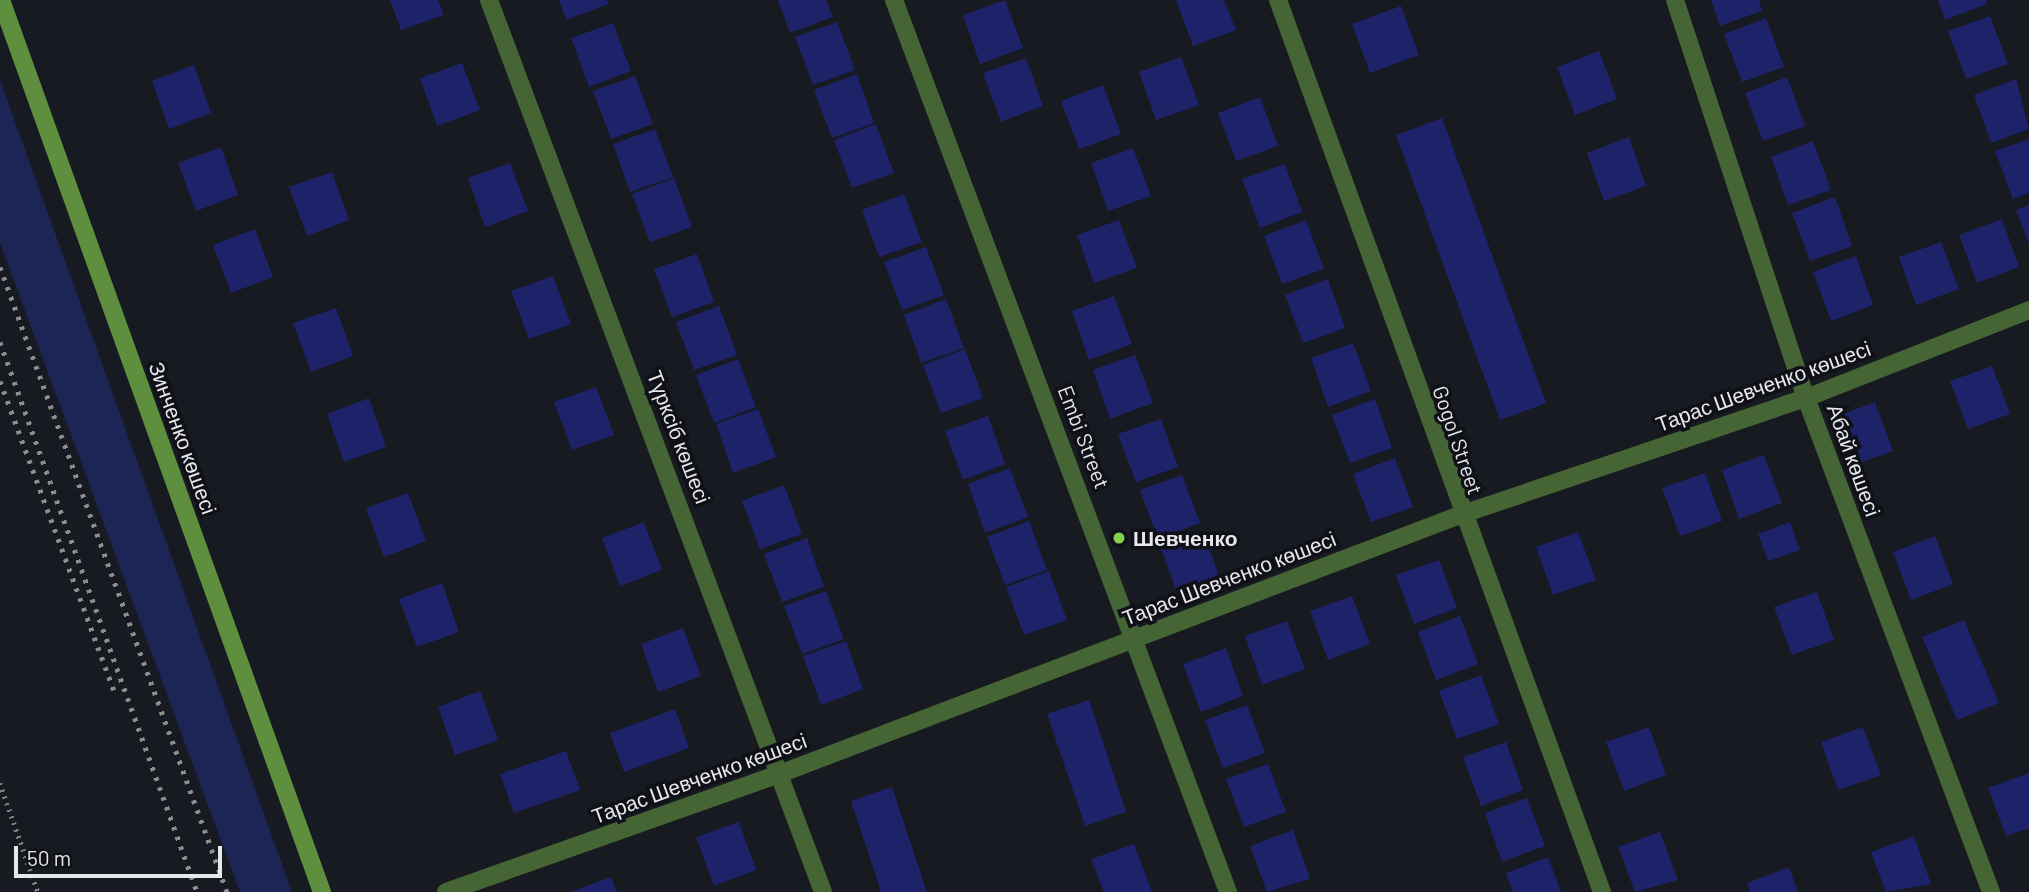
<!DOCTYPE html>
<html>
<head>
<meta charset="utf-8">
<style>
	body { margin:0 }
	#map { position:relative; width:2029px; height:892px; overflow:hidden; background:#181a21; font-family:Barlow,sans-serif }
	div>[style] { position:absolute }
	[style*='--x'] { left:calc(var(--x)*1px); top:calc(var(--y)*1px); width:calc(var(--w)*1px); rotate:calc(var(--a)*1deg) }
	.green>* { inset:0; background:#1d2456 }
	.building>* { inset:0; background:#1d2269 }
	.path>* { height:4.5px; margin-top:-2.25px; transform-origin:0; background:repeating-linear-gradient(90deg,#7e8085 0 2px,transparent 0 7px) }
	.minor>* { height:18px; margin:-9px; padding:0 9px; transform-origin:9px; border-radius:9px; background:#466534 }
	.secondary>* { height:18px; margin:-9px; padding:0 9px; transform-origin:9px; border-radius:9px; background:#5e8f3e }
	.rail>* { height:5px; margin-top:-2.5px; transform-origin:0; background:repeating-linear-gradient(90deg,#8b8d93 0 3.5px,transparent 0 10.5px) }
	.dots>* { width:19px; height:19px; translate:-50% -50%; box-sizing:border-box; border:4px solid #101118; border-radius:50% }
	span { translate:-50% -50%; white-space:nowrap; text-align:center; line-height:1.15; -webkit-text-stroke:7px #101118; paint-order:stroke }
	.street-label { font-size:21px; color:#e6e8ec }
	.poi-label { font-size:21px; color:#e6e8ec; font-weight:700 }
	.left { translate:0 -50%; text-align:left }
	.scale { position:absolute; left:14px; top:846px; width:208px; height:32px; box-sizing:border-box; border:4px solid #e6e8ec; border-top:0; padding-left:9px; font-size:21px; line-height:24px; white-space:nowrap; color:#e6e8ec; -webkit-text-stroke:5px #101118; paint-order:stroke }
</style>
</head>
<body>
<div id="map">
	<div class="green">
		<div style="clip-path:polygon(0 80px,292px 892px,240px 892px,0 243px)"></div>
	</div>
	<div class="building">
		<div style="clip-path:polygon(390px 0,438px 0,444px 15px,401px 30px)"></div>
		<div style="clip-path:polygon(559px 0,607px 0,609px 4px,566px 20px)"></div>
		<div style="clip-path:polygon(778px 0,826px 0,833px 17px,790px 33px)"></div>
		<div style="clip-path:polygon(1005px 0,1023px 48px,980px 64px,963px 15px)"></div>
		<div style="clip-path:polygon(1176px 0,1224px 0,1236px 30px,1193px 46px)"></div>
		<div style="clip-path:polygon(1711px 0,1759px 0,1762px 11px,1720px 26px)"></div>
		<div style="clip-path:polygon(1938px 0,1986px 0,1987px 4px,1945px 20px)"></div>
		<div style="clip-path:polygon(1401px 6px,1419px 55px,1370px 73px,1352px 24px)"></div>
		<div style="clip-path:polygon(1990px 16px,2008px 64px,1966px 79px,1948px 31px)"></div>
		<div style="clip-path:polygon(1766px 18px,1784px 67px,1742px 82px,1724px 34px)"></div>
		<div style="clip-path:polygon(837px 22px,855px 70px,813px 85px,795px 37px)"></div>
		<div style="clip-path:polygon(613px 23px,631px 71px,589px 87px,571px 38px)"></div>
		<div style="clip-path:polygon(1599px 51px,1617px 99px,1575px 115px,1557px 67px)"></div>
		<div style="clip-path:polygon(1181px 57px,1199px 105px,1156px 120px,1139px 72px)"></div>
		<div style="clip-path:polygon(1026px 58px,1043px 106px,1001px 122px,983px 73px)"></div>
		<div style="clip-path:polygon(462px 63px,480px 110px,437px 126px,420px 78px)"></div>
		<div style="clip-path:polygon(194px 65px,211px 113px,169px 129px,152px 81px)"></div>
		<div style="clip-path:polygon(857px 74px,874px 123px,832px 138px,814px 90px)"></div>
		<div style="clip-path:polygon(635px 76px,653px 124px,611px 139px,593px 91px)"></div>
		<div style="clip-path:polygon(1787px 77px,1805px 126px,1763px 141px,1745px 93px)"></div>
		<div style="clip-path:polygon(2016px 79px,2029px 129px,1991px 143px,1974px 95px)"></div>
		<div style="clip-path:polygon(1103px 85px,1121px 134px,1079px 149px,1061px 101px)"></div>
		<div style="clip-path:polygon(1260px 97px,1278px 146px,1236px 161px,1218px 113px)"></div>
		<div style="clip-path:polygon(1442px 118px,1546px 403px,1500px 420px,1396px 135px)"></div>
		<div style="clip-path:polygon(876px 124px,894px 173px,852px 188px,834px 140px)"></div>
		<div style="clip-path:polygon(655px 129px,673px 177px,630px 192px,613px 144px)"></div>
		<div style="clip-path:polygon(1629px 137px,1646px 186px,1604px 201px,1587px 153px)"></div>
		<div style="clip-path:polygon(2029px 139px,2029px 193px,2013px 199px,1995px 151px)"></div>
		<div style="clip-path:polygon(1813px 141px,1831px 190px,1788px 205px,1771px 157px)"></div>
		<div style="clip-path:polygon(221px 147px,238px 195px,196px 211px,178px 163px)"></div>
		<div style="clip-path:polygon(1133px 148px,1151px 196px,1108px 211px,1091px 163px)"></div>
		<div style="clip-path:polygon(510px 163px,528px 211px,485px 227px,468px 178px)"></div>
		<div style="clip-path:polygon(1285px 164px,1302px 212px,1260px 228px,1242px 179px)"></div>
		<div style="clip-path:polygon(332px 172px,349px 220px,307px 236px,289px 187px)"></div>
		<div style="clip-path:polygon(674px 178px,692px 227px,650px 242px,632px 194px)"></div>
		<div style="clip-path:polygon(904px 194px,922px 242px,879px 257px,862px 210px)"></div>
		<div style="clip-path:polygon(1835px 197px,1852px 246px,1810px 261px,1792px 213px)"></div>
		<div style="clip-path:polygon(2029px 205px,2029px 244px,2016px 210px)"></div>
		<div style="clip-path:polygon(2002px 219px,2019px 267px,1977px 283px,1959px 235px)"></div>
		<div style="clip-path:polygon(1119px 220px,1137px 268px,1094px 283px,1077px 235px)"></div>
		<div style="clip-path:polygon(1306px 220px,1324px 269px,1282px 284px,1264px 236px)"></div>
		<div style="clip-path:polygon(255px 229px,273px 277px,231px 293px,213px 245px)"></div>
		<div style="clip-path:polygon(1941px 242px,1959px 289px,1916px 305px,1899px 257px)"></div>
		<div style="clip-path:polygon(926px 247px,944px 295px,902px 310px,884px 262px)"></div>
		<div style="clip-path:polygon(697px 254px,714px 302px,672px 317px,654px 269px)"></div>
		<div style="clip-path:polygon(1856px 256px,1873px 305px,1831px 321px,1813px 272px)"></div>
		<div style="clip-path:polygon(553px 276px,571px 324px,529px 339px,511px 291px)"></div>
		<div style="clip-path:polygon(1328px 279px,1345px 328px,1303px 343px,1285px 295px)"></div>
		<div style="clip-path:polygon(1114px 296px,1132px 344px,1089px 360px,1072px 311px)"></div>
		<div style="clip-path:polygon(946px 299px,964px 348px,921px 363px,904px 315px)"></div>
		<div style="clip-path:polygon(719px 306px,737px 355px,694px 370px,676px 322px)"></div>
		<div style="clip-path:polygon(336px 308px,353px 356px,311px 372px,293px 323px)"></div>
		<div style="clip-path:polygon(1353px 343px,1371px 391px,1328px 407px,1311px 358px)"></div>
		<div style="clip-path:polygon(965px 349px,983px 398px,941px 413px,923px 365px)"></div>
		<div style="clip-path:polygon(1135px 355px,1153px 403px,1110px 419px,1093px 370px)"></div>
		<div style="clip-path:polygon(738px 359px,756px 407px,714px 423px,696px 375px)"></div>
		<div style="clip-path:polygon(1992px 366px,2010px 414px,1968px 429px,1950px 381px)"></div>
		<div style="clip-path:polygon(596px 387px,614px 435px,572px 450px,554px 402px)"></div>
		<div style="clip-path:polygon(369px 398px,386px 447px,344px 462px,327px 414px)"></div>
		<div style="clip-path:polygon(1375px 399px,1392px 448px,1350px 463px,1332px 415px)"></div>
		<div style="clip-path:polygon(1875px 402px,1893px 451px,1851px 466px,1833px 418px)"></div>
		<div style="clip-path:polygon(758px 409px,776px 457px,733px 473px,716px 424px)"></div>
		<div style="clip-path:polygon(988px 416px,1005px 464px,963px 480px,945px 431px)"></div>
		<div style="clip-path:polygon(1161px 419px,1178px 467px,1136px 482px,1118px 434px)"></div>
		<div style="clip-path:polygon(1764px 455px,1782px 503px,1739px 519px,1722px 470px)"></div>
		<div style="clip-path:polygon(1395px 458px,1413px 507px,1371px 522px,1353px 474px)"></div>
		<div style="clip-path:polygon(1010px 468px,1028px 517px,985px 533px,968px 484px)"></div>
		<div style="clip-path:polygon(1705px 473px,1722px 521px,1680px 536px,1662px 488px)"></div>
		<div style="clip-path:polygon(1182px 475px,1200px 523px,1158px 539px,1140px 490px)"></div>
		<div style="clip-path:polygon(784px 485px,802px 534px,760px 549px,742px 501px)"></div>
		<div style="clip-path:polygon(408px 493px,426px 541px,384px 557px,366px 508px)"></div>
		<div style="clip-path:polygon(1029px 521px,1047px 570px,1005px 585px,987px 537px)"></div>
		<div style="clip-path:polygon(644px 522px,662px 570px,620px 586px,602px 538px)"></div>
		<div style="clip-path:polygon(1790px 522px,1800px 550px,1768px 561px,1758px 534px)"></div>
		<div style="clip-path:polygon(1578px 532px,1596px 580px,1553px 595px,1536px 547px)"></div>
		<div style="clip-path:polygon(1204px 534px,1221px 582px,1179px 598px,1161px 549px)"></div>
		<div style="clip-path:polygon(1935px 536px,1953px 584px,1911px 600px,1893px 552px)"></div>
		<div style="clip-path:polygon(807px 538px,824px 587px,782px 602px,764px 554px)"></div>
		<div style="clip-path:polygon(1439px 560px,1457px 608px,1414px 624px,1396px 575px)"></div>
		<div style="clip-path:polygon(1049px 571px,1067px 620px,1024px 635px,1006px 587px)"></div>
		<div style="clip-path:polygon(442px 583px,459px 632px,417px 647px,399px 599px)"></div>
		<div style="clip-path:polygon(826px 591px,844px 639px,802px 654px,784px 606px)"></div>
		<div style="clip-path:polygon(1817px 592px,1834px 640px,1792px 655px,1774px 607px)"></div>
		<div style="clip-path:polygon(1352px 596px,1370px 644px,1328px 660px,1310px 611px)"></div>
		<div style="clip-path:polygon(1460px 616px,1478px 664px,1436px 680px,1418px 632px)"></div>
		<div style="clip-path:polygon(1964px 620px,1999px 703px,1957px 720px,1922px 637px)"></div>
		<div style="clip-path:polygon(1287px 621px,1305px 669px,1262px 685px,1245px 636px)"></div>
		<div style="clip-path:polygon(683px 628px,701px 676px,658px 692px,641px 644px)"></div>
		<div style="clip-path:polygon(846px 641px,863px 689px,821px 705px,803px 656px)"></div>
		<div style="clip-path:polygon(1226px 648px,1243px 696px,1201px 712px,1183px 664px)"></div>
		<div style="clip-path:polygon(1481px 675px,1499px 724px,1457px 739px,1439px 691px)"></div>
		<div style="clip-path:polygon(480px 691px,498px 740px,455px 755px,438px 707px)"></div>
		<div style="clip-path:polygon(1089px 700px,1126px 812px,1085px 826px,1047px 714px)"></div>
		<div style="clip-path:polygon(1247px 705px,1265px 753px,1223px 768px,1205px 720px)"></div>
		<div style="clip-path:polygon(675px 709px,689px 748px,624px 772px,610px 733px)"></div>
		<div style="clip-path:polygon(1649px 727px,1666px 775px,1624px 791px,1606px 742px)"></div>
		<div style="clip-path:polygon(1863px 727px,1881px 775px,1838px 790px,1821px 742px)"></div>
		<div style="clip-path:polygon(1506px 742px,1523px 790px,1481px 806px,1463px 757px)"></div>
		<div style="clip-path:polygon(566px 751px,580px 790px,514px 813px,500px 774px)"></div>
		<div style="clip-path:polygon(1268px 764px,1286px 812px,1244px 827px,1226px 779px)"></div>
		<div style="clip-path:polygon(2029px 773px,2029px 828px,2006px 836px,1988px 788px)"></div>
		<div style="clip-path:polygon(892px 787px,927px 892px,881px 892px,851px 801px)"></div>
		<div style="clip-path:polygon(1527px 798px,1545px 846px,1502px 862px,1485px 813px)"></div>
		<div style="clip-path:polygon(739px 822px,756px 870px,714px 886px,696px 837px)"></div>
		<div style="clip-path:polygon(1293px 830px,1310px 879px,1267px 892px,1250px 846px)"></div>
		<div style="clip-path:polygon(1660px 832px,1678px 880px,1635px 892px,1618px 847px)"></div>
		<div style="clip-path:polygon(1914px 836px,1931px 884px,1886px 892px,1871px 852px)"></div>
		<div style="clip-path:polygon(1134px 844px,1152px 892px,1104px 892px,1091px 859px)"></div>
		<div style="clip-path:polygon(1548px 857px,1561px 892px,1513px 892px,1506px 873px)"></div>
		<div style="clip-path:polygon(1789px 867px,1798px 892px,1750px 892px,1747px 883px)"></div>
		<div style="clip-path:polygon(611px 877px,617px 892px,570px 892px)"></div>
	</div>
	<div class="path">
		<div style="--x:0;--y:783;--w:115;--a:70.8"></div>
	</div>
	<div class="minor">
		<div style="--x:489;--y:0;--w:952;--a:69.47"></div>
		<div style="--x:894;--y:0;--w:952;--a:69.47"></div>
		<div style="--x:1278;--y:0;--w:949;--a:70.04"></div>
		<div style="--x:1675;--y:0;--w:419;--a:71.8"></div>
		<div style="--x:1806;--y:398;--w:528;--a:69.47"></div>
		<div style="--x:446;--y:892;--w:356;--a:-19.5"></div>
		<div style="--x:782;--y:773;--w:725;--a:-20.83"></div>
		<div style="--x:1460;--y:515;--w:365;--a:-18.7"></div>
		<div style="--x:1806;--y:398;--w:240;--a:-21.5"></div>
	</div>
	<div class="secondary">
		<div style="--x:1;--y:0;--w:948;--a:70.21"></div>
	</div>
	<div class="rail">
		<div style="--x:0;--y:267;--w:665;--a:70.04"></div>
		<div style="--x:0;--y:342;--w:584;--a:70.29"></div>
		<div style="--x:0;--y:381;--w:333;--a:69.8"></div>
	</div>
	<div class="dots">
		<div style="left:1119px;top:538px;background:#83d04e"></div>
	</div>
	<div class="street-label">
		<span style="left:1763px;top:386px;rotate:-20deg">Тарас Шевченко көшесі</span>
		<span style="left:679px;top:437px;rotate:69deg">Түрксіб көшесі</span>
		<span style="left:1084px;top:437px;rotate:69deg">Embi Street</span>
		<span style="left:183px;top:438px;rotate:70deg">Зинченко көшесі</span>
		<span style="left:1458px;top:440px;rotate:71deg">Gogol Street</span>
		<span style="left:1854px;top:460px;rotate:70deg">Абай көшесі</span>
		<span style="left:1229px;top:578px;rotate:-21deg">Тарас Шевченко көшесі</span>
		<span style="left:699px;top:778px;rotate:-20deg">Тарас Шевченко көшесі</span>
	</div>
	<div class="poi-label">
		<span class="left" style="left:1133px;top:538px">Шевченко</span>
	</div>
	<div class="scale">50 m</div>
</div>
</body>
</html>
